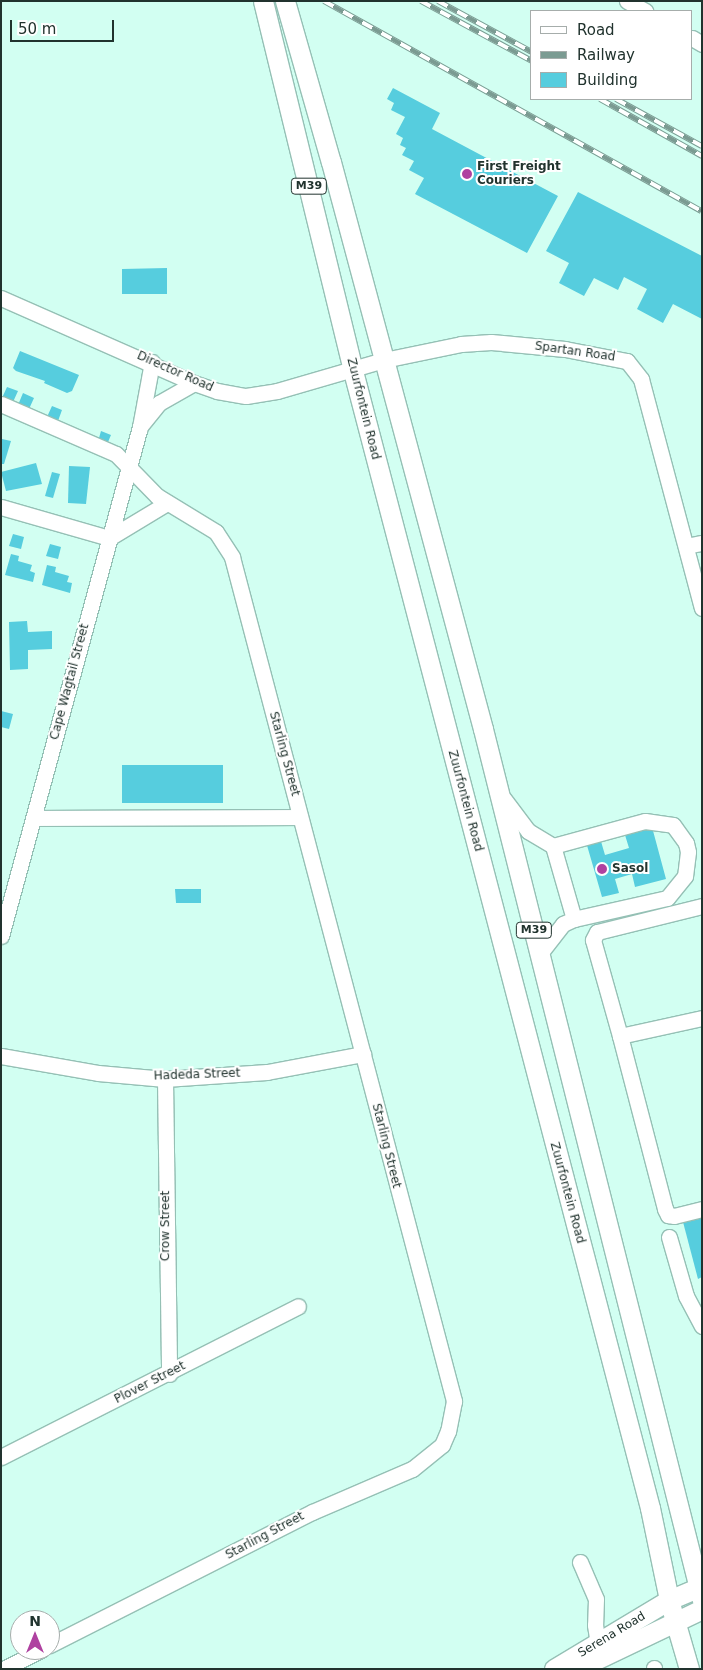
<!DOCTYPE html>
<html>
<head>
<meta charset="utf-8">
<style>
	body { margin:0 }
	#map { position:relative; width:703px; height:1670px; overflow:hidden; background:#d2fff2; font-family:"DejaVu Sans",sans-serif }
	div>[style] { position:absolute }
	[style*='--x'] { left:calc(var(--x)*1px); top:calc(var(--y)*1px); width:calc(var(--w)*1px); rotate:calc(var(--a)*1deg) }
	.building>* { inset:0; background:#56cdde }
	.roads { filter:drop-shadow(1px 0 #95c0b5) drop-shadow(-1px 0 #95c0b5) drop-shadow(0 1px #95c0b5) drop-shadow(0 -1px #95c0b5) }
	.minor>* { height:15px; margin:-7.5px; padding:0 7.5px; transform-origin:7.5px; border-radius:7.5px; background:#fff }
	.major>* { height:19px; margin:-9.5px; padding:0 9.5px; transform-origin:9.5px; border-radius:9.5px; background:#fff }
	.rail>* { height:5.5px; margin-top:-2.75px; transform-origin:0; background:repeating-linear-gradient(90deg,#fff 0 11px,#7b9b92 0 22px); box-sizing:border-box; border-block:1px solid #7b9b92 }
	.dots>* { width:14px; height:14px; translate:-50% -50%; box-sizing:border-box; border:2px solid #fff; border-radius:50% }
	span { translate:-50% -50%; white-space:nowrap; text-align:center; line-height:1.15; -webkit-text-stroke:4px #fff; paint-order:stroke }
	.shield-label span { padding:1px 4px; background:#fff; border:1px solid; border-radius:4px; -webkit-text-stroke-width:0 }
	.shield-label { font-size:11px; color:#21332e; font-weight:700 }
	.poi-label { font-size:12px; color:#21332e; font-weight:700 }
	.left { translate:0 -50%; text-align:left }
	.street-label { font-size:12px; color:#21332e }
	.frame { position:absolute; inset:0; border:2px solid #21332e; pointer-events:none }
	.legend { position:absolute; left:530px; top:10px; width:162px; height:90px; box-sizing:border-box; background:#fff; border:1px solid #a6adab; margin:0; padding:6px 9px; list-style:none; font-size:15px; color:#21332e }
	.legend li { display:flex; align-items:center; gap:10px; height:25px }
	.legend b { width:25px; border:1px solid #a6adab }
	.north { position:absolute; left:10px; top:1610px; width:50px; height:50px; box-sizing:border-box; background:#fff; border:1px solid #a6adab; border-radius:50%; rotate:0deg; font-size:14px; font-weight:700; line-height:20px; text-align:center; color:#21332e }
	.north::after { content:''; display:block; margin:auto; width:18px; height:22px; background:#af41a0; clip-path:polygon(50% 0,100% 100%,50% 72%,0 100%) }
	.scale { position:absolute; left:10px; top:20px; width:104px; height:22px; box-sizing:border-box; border:2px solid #21332e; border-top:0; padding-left:6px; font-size:15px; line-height:18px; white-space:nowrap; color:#21332e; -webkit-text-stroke:4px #fff; paint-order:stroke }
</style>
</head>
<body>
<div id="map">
	<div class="building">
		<div style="clip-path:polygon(393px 88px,440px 113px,432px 129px,558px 196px,527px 253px,415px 194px,424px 178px,409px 170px,414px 161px,402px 155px,406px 148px,400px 145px,403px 138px,396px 134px,405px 117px,391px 110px,394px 103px,387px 99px)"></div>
		<div style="clip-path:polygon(578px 192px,702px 256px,702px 319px,673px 304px,663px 323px,637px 309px,647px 289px,624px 277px,618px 290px,594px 278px,584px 296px,559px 283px,569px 263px,546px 251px)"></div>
		<div style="clip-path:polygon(167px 268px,167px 294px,122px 294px,122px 269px)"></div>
		<div style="clip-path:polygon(20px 351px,79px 375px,72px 391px,67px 393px,44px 383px,45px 381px,16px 371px,13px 368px)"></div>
		<div style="clip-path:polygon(7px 387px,18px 391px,13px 402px,2px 398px)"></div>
		<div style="clip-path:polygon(23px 393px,34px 398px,29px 409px,18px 405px)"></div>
		<div style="clip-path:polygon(52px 406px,62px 410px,58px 421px,47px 417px)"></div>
		<div style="clip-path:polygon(101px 431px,111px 435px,108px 442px,99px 438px)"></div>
		<div style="clip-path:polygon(2px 439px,11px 441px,4px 464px,1px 464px)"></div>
		<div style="clip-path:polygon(36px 463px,42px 484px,6px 491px,1px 472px)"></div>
		<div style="clip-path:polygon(69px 466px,90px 467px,86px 504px,68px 503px)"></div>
		<div style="clip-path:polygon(52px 472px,60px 474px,53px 498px,45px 496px)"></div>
		<div style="clip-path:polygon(13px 534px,24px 537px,21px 549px,9px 546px)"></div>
		<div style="clip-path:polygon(50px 544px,61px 547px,58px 559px,46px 556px)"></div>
		<div style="clip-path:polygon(11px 554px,19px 556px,18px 561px,32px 565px,30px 571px,35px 573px,33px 582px,5px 575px)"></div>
		<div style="clip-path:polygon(47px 565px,56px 567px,55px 572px,69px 576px,67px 582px,72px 583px,70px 593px,42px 585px)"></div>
		<div style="clip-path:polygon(27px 621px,28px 632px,52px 631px,52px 649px,28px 650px,28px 669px,10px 670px,9px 622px)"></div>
		<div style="clip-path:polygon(1px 711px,13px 714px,9px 729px,1px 727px)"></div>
		<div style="clip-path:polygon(122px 765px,223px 765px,223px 803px,122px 803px)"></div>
		<div style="clip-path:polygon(652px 827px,666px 879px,635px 887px,632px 874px,615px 879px,619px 893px,602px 897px,586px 842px,600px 838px,605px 855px,629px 848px,625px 835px)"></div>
		<div style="clip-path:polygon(175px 889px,201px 889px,201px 903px,176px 903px)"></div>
		<div style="clip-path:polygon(702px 1217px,702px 1277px,698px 1279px,683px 1222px)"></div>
	</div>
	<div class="roads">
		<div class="minor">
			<div style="--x:627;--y:1;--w:21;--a:29"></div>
			<div style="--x:692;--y:38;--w:12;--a:31"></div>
			<div style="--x:1;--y:298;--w:211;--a:23.8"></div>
			<div style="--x:194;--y:383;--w:24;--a:19"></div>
			<div style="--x:217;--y:391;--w:29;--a:10"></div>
			<div style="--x:246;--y:396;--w:31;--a:-9"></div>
			<div style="--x:277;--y:391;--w:111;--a:-16.2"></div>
			<div style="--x:384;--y:360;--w:79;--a:-11.7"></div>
			<div style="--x:461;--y:344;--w:30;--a:-4"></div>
			<div style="--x:491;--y:342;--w:74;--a:5.4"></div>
			<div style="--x:565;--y:349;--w:63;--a:11"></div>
			<div style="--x:627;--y:361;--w:23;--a:52"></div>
			<div style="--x:641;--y:379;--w:237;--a:75.1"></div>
			<div style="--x:1;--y:404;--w:125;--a:23.5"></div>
			<div style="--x:116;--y:454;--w:59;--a:45.7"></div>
			<div style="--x:157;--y:496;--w:69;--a:31.4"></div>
			<div style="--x:216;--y:532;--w:30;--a:57"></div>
			<div style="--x:232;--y:557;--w:873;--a:75.26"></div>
			<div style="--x:454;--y:1401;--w:31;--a:101"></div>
			<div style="--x:448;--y:1431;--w:15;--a:113"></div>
			<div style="--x:442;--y:1445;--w:38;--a:141"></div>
			<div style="--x:412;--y:1469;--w:109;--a:156.7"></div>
			<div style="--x:312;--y:1512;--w:294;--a:153.1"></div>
			<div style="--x:142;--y:424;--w:27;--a:-51"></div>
			<div style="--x:159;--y:403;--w:40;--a:-29.7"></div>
			<div style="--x:1;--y:507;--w:112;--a:16"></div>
			<div style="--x:109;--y:538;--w:68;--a:-31.1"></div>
			<div style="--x:686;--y:546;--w:16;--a:-11"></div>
			<div style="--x:504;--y:799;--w:40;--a:53"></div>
			<div style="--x:528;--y:831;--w:29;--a:31"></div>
			<div style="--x:553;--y:846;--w:95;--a:-15.2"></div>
			<div style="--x:645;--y:821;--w:28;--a:8"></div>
			<div style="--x:673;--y:825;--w:22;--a:54"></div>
			<div style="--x:686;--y:843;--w:9;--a:77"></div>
			<div style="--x:688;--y:852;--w:24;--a:97"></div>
			<div style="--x:685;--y:876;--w:28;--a:129"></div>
			<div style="--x:667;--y:898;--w:95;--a:167.3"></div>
			<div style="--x:574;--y:919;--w:12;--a:156"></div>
			<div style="--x:563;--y:924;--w:37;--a:128"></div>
			<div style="--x:35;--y:818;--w:265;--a:-0.2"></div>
			<div style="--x:553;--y:846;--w:76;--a:74"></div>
			<div style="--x:702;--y:906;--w:108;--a:166.1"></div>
			<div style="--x:597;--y:932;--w:9;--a:117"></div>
			<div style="--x:593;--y:940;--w:100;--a:74.3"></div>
			<div style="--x:620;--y:1036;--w:84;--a:-12.4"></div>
			<div style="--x:1;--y:936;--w:528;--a:-74.73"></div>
			<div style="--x:140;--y:427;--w:66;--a:-79.5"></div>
			<div style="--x:620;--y:1036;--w:179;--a:75.4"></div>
			<div style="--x:665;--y:1209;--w:7;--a:63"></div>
			<div style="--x:668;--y:1215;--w:6;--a:9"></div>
			<div style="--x:674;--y:1216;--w:29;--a:-14"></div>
			<div style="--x:1;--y:1056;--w:98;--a:9.9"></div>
			<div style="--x:98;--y:1073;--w:67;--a:5.1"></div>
			<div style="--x:165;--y:1079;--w:102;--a:-3.9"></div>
			<div style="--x:267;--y:1072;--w:98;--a:-10.6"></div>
			<div style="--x:165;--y:1079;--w:295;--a:89.2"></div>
			<div style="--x:669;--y:1237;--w:61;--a:73.9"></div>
			<div style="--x:686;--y:1296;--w:34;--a:62"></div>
			<div style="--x:1;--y:1457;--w:333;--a:-26.9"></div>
			<div style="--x:580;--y:1562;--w:40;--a:66.6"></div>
			<div style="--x:596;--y:1599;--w:26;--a:92"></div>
			<div style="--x:595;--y:1625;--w:19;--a:81"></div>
			<div style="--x:654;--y:1668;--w:1;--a:90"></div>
			<div style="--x:3;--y:1669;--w:42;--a:-26.6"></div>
		</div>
		<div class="major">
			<div style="--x:263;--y:1;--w:381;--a:76.3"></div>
			<div style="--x:353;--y:371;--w:1175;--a:75.36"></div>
			<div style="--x:650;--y:1508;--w:94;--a:78.3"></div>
			<div style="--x:669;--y:1600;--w:72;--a:73.8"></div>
			<div style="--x:285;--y:1;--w:167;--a:74.1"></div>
			<div style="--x:331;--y:162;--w:587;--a:74.99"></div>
			<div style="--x:483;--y:729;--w:898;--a:75.89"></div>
			<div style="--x:581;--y:1667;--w:134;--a:-25.6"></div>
			<div style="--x:554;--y:1669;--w:134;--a:-31"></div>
			<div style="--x:669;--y:1600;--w:36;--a:-23"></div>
		</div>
	</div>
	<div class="rail">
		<div style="--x:324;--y:1;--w:432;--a:29.1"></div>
		<div style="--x:421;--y:1;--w:126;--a:28.4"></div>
		<div style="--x:438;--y:1;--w:107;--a:28.5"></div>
		<div style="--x:600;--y:99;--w:117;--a:29.2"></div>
		<div style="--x:616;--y:99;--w:98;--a:28.7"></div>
	</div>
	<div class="dots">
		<div style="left:467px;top:174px;background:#af41a0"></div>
		<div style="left:602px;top:869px;background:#af41a0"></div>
	</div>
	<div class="shield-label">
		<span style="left:309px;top:186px">M39</span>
		<span style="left:534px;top:930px">M39</span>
	</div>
	<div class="poi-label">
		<span class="left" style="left:477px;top:174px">First Freight<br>Couriers</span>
		<span class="left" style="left:612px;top:869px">Sasol</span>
	</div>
	<div class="street-label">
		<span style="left:575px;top:352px;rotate:8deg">Spartan Road</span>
		<span style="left:175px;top:372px;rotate:24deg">Director Road</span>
		<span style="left:363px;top:409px;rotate:76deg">Zuurfontein Road</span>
		<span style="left:70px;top:682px;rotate:-75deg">Cape Wagtail Street</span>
		<span style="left:284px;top:754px;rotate:75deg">Starling Street</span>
		<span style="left:465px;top:801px;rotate:75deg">Zuurfontein Road</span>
		<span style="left:197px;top:1075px;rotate:-2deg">Hadeda Street</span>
		<span style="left:386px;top:1146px;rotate:76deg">Starling Street</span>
		<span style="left:567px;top:1193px;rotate:75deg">Zuurfontein Road</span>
		<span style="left:166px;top:1226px;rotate:-90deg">Crow Street</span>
		<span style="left:150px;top:1383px;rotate:-27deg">Plover Street</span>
		<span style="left:265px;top:1536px;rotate:-28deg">Starling Street</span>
		<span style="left:612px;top:1635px;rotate:-31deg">Serena Road</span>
	</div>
	<div class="frame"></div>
	<ul class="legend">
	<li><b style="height:6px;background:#fff"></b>Road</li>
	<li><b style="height:6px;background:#7b9b92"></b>Railway</li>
	<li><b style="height:14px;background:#56cdde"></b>Building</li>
	</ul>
	<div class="north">N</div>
	<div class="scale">50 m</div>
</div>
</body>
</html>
